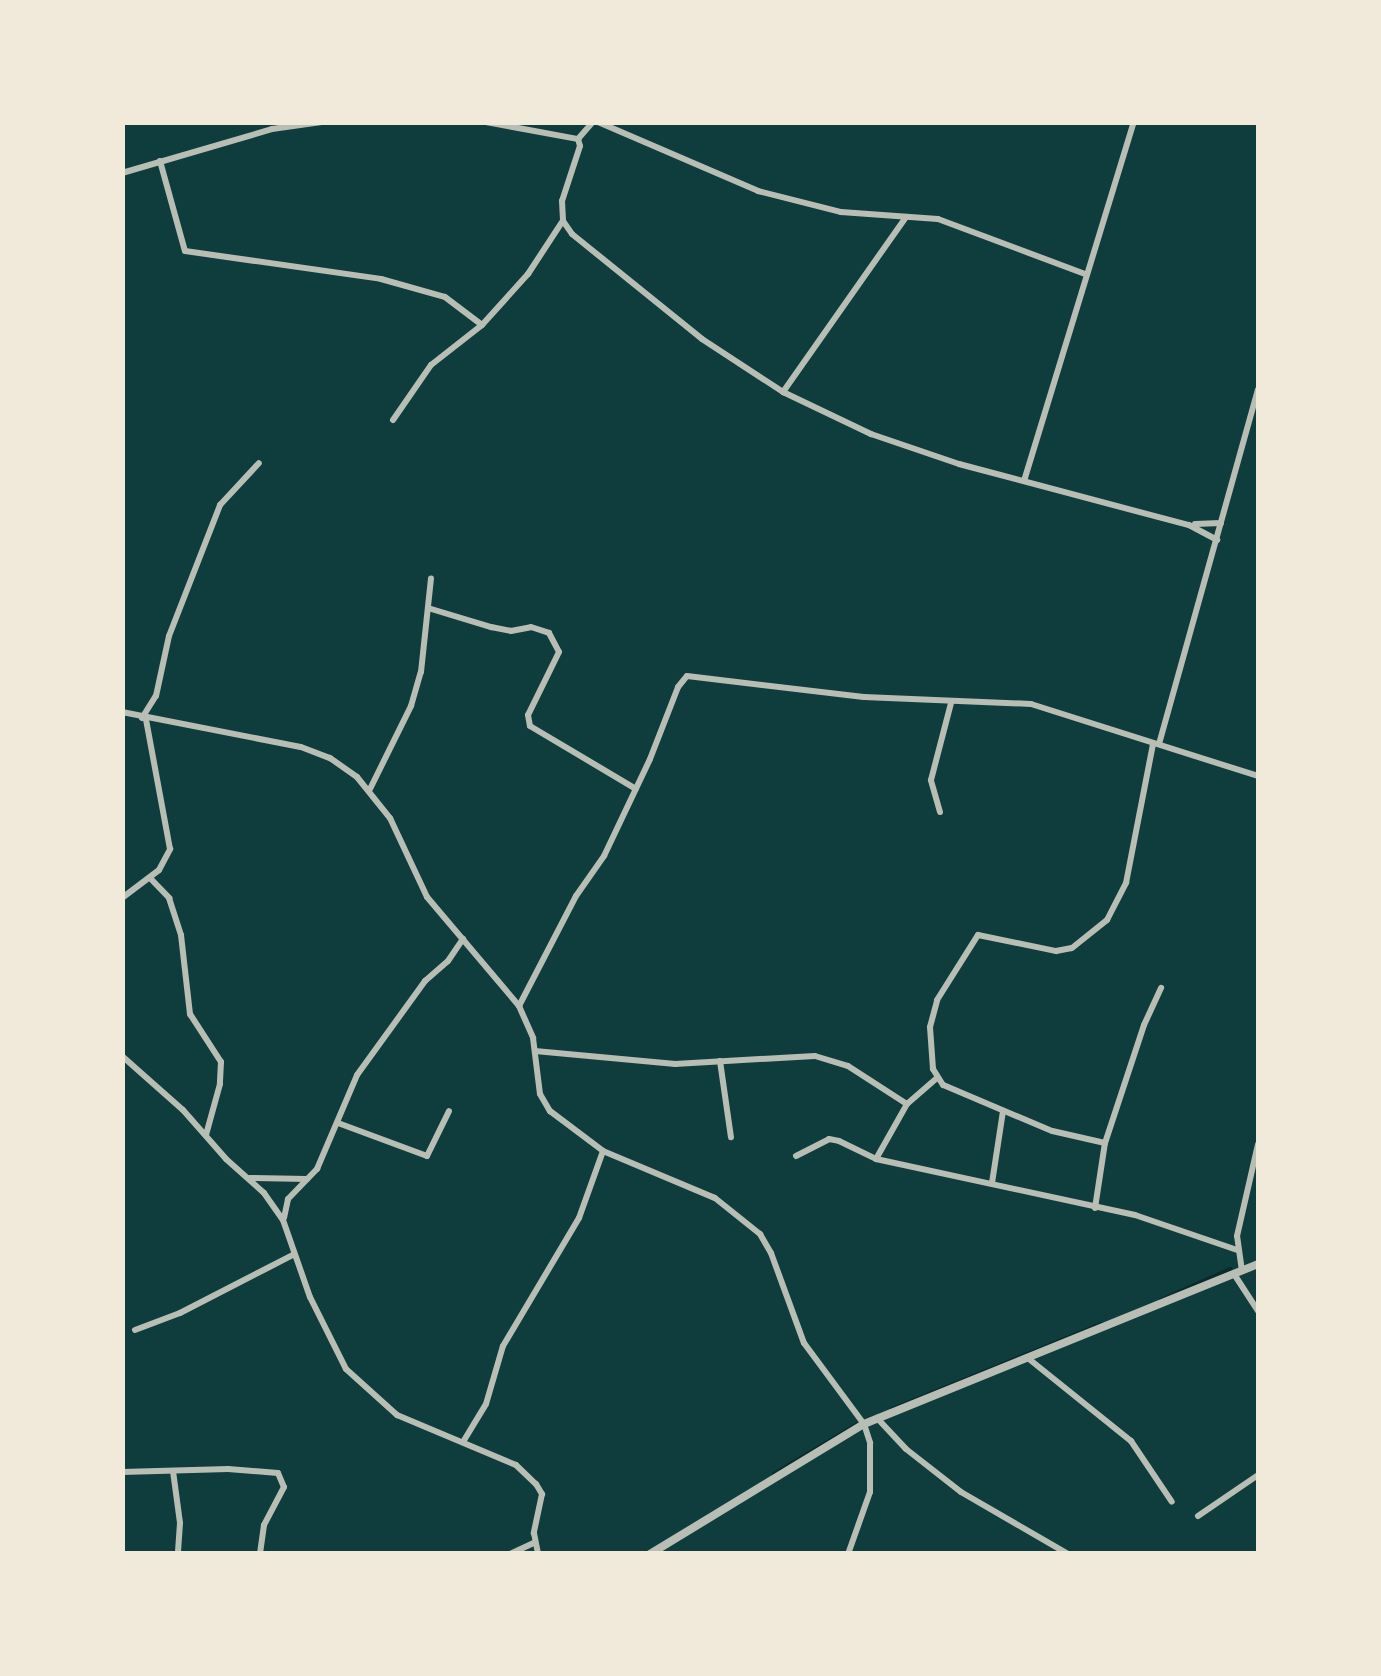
<!DOCTYPE html>
<html>
<head>
<meta charset="utf-8">
<style>
	body { margin:0 }
	#map { position:relative; width:1381px; height:1676px; overflow:hidden; background:#0f3d3e; font-family:Arial,sans-serif }
	div>[style] { position:absolute }
	[style*='--x'] { left:calc(var(--x)*1px); top:calc(var(--y)*1px); width:calc(var(--w)*1px); rotate:calc(var(--a)*1deg) }
	.stream>* { height:4px; margin:-2px; padding:0 2px; transform-origin:2px; border-radius:2px; background:#0a2a2b }
	.minor>* { height:6px; margin:-3px; padding:0 3px; transform-origin:3px; border-radius:3px; background:#b8beb3 }
	.tertiary>* { height:8px; margin:-4px; padding:0 4px; transform-origin:4px; border-radius:4px; background:#b8beb3 }
	span { translate:-50% -50%; white-space:nowrap; text-align:center; line-height:1.15; -webkit-text-stroke:8px #f1e9da; paint-order:stroke }
	.frame { position:absolute; inset:0; border:125px solid #f1e9da; pointer-events:none }
</style>
</head>
<body>
<div id="map">
	<div class="stream">
		<div style="--x:1161;--y:1300;--w:76;--a:-24.2"></div>
		<div style="--x:892;--y:1409;--w:226;--a:-22.1"></div>
		<div style="--x:774;--y:1474;--w:96;--a:-30.9"></div>
	</div>
	<div class="minor">
		<div style="--x:486;--y:122;--w:94;--a:10.5"></div>
		<div style="--x:578;--y:139;--w:7;--a:74"></div>
		<div style="--x:580;--y:146;--w:58;--a:108.1"></div>
		<div style="--x:562;--y:201;--w:20;--a:87"></div>
		<div style="--x:563;--y:221;--w:16;--a:55"></div>
		<div style="--x:572;--y:234;--w:167;--a:38.9"></div>
		<div style="--x:702;--y:339;--w:97;--a:33.2"></div>
		<div style="--x:783;--y:392;--w:98;--a:25.5"></div>
		<div style="--x:871;--y:434;--w:93;--a:18.8"></div>
		<div style="--x:959;--y:464;--w:238;--a:14.9"></div>
		<div style="--x:1189;--y:525;--w:32;--a:28"></div>
		<div style="--x:598;--y:122;--w:174;--a:23.3"></div>
		<div style="--x:758;--y:191;--w:86;--a:14.2"></div>
		<div style="--x:841;--y:212;--w:97;--a:4.1"></div>
		<div style="--x:938;--y:219;--w:157;--a:20.5"></div>
		<div style="--x:578;--y:139;--w:23;--a:-49"></div>
		<div style="--x:160;--y:161;--w:93;--a:74.5"></div>
		<div style="--x:185;--y:251;--w:198;--a:8.1"></div>
		<div style="--x:381;--y:279;--w:66;--a:15.7"></div>
		<div style="--x:445;--y:297;--w:46;--a:37.1"></div>
		<div style="--x:122;--y:173;--w:156;--a:-16.3"></div>
		<div style="--x:272;--y:129;--w:50;--a:-8"></div>
		<div style="--x:783;--y:392;--w:214;--a:-54.9"></div>
		<div style="--x:393;--y:420;--w:67;--a:-55.4"></div>
		<div style="--x:431;--y:365;--w:65;--a:-38.1"></div>
		<div style="--x:482;--y:325;--w:69;--a:-48"></div>
		<div style="--x:528;--y:274;--w:62;--a:-56.8"></div>
		<div style="--x:1024;--y:481;--w:375;--a:-73"></div>
		<div style="--x:1195;--y:524;--w:26;--a:-2"></div>
		<div style="--x:428;--y:608;--w:66;--a:16.8"></div>
		<div style="--x:491;--y:627;--w:20;--a:11"></div>
		<div style="--x:511;--y:631;--w:20;--a:-11"></div>
		<div style="--x:531;--y:627;--w:19;--a:18"></div>
		<div style="--x:549;--y:633;--w:21;--a:62"></div>
		<div style="--x:559;--y:652;--w:70;--a:116.2"></div>
		<div style="--x:528;--y:715;--w:11;--a:80"></div>
		<div style="--x:530;--y:726;--w:123;--a:30.7"></div>
		<div style="--x:122;--y:712;--w:182;--a:11.1"></div>
		<div style="--x:301;--y:747;--w:31;--a:21"></div>
		<div style="--x:330;--y:758;--w:33;--a:35"></div>
		<div style="--x:357;--y:777;--w:53;--a:51.2"></div>
		<div style="--x:390;--y:818;--w:87;--a:64.9"></div>
		<div style="--x:427;--y:897;--w:143;--a:49.8"></div>
		<div style="--x:519;--y:1006;--w:35;--a:66"></div>
		<div style="--x:533;--y:1038;--w:56;--a:82.9"></div>
		<div style="--x:540;--y:1094;--w:20;--a:60"></div>
		<div style="--x:550;--y:1111;--w:66;--a:37"></div>
		<div style="--x:603;--y:1151;--w:121;--a:22.8"></div>
		<div style="--x:715;--y:1198;--w:58;--a:38.7"></div>
		<div style="--x:760;--y:1234;--w:22;--a:60"></div>
		<div style="--x:771;--y:1253;--w:96;--a:69.9"></div>
		<div style="--x:804;--y:1343;--w:101;--a:53.5"></div>
		<div style="--x:864;--y:1424;--w:20;--a:72"></div>
		<div style="--x:870;--y:1443;--w:49;--a:90"></div>
		<div style="--x:870;--y:1492;--w:66;--a:109.5"></div>
		<div style="--x:142;--y:718;--w:26;--a:-58"></div>
		<div style="--x:156;--y:696;--w:61;--a:-77.8"></div>
		<div style="--x:169;--y:636;--w:141;--a:-68.7"></div>
		<div style="--x:220;--y:505;--w:57;--a:-47.1"></div>
		<div style="--x:1159;--y:744;--w:368;--a:-74.4"></div>
		<div style="--x:370;--y:789;--w:93;--a:-63.7"></div>
		<div style="--x:411;--y:706;--w:35;--a:-74"></div>
		<div style="--x:421;--y:672;--w:94;--a:-83.9"></div>
		<div style="--x:940;--y:812;--w:33;--a:-106"></div>
		<div style="--x:931;--y:780;--w:80;--a:-75.4"></div>
		<div style="--x:150;--y:878;--w:28;--a:46"></div>
		<div style="--x:169;--y:898;--w:39;--a:72"></div>
		<div style="--x:181;--y:935;--w:80;--a:83.5"></div>
		<div style="--x:190;--y:1014;--w:57;--a:57.1"></div>
		<div style="--x:221;--y:1062;--w:22;--a:93"></div>
		<div style="--x:220;--y:1084;--w:53;--a:105.4"></div>
		<div style="--x:122;--y:898;--w:46;--a:-37.1"></div>
		<div style="--x:159;--y:870;--w:24;--a:-62"></div>
		<div style="--x:170;--y:849;--w:131;--a:-100.5"></div>
		<div style="--x:519;--y:1006;--w:124;--a:-62.6"></div>
		<div style="--x:576;--y:896;--w:49;--a:-55"></div>
		<div style="--x:604;--y:856;--w:107;--a:-64.6"></div>
		<div style="--x:650;--y:759;--w:77;--a:-68.7"></div>
		<div style="--x:678;--y:687;--w:14;--a:-51"></div>
		<div style="--x:687;--y:676;--w:178;--a:6.8"></div>
		<div style="--x:864;--y:697;--w:167;--a:2.4"></div>
		<div style="--x:1031;--y:704;--w:238;--a:17.6"></div>
		<div style="--x:535;--y:1051;--w:141;--a:5.3"></div>
		<div style="--x:675;--y:1064;--w:140;--a:-3.3"></div>
		<div style="--x:815;--y:1056;--w:34;--a:17"></div>
		<div style="--x:848;--y:1066;--w:70;--a:32.8"></div>
		<div style="--x:122;--y:1056;--w:81;--a:41.5"></div>
		<div style="--x:183;--y:1110;--w:65;--a:48.7"></div>
		<div style="--x:226;--y:1159;--w:51;--a:41.8"></div>
		<div style="--x:264;--y:1193;--w:33;--a:55"></div>
		<div style="--x:283;--y:1220;--w:82;--a:70.7"></div>
		<div style="--x:310;--y:1297;--w:80;--a:63.4"></div>
		<div style="--x:346;--y:1369;--w:69;--a:42"></div>
		<div style="--x:397;--y:1415;--w:129;--a:22.8"></div>
		<div style="--x:516;--y:1465;--w:28;--a:44"></div>
		<div style="--x:536;--y:1484;--w:12;--a:59"></div>
		<div style="--x:542;--y:1494;--w:40;--a:102"></div>
		<div style="--x:534;--y:1533;--w:21;--a:79"></div>
		<div style="--x:720;--y:1061;--w:77;--a:81.8"></div>
		<div style="--x:338;--y:1123;--w:95;--a:20.3"></div>
		<div style="--x:427;--y:1156;--w:50;--a:-63.9"></div>
		<div style="--x:1105;--y:1143;--w:54;--a:-167.2"></div>
		<div style="--x:1052;--y:1131;--w:118;--a:-157.1"></div>
		<div style="--x:943;--y:1085;--w:19;--a:-122"></div>
		<div style="--x:933;--y:1069;--w:42;--a:-94.1"></div>
		<div style="--x:930;--y:1027;--w:28;--a:-75"></div>
		<div style="--x:937;--y:1000;--w:77;--a:-57.8"></div>
		<div style="--x:978;--y:935;--w:80;--a:11.6"></div>
		<div style="--x:1056;--y:951;--w:16;--a:-11"></div>
		<div style="--x:1072;--y:948;--w:45;--a:-38.7"></div>
		<div style="--x:1107;--y:920;--w:42;--a:-62.8"></div>
		<div style="--x:1126;--y:883;--w:142;--a:-79"></div>
		<div style="--x:796;--y:1156;--w:37;--a:-27"></div>
		<div style="--x:829;--y:1139;--w:10;--a:11"></div>
		<div style="--x:839;--y:1141;--w:41;--a:25.9"></div>
		<div style="--x:876;--y:1159;--w:265;--a:12.2"></div>
		<div style="--x:1135;--y:1215;--w:108;--a:18.9"></div>
		<div style="--x:876;--y:1159;--w:63;--a:-60.6"></div>
		<div style="--x:907;--y:1104;--w:40;--a:-41"></div>
		<div style="--x:250;--y:1178;--w:57;--a:1"></div>
		<div style="--x:992;--y:1183;--w:73;--a:-81.3"></div>
		<div style="--x:1095;--y:1208;--w:66;--a:-81.3"></div>
		<div style="--x:1105;--y:1143;--w:124;--a:-71.7"></div>
		<div style="--x:1144;--y:1025;--w:41;--a:-65.3"></div>
		<div style="--x:284;--y:1218;--w:19;--a:-78"></div>
		<div style="--x:288;--y:1199;--w:42;--a:-46"></div>
		<div style="--x:317;--y:1169;--w:102;--a:-66.9"></div>
		<div style="--x:357;--y:1075;--w:116;--a:-54.1"></div>
		<div style="--x:425;--y:981;--w:30;--a:-41"></div>
		<div style="--x:448;--y:961;--w:27;--a:-56"></div>
		<div style="--x:1242;--y:1271;--w:35;--a:-98"></div>
		<div style="--x:1237;--y:1236;--w:94;--a:-77.1"></div>
		<div style="--x:1234;--y:1274;--w:44;--a:57"></div>
		<div style="--x:135;--y:1330;--w:48;--a:-20.7"></div>
		<div style="--x:180;--y:1313;--w:127;--a:-27.2"></div>
		<div style="--x:1029;--y:1359;--w:131;--a:38.8"></div>
		<div style="--x:1131;--y:1441;--w:73;--a:56.1"></div>
		<div style="--x:877;--y:1418;--w:42;--a:46.9"></div>
		<div style="--x:906;--y:1449;--w:70;--a:38"></div>
		<div style="--x:961;--y:1492;--w:124;--a:30.1"></div>
		<div style="--x:463;--y:1442;--w:44;--a:-58.8"></div>
		<div style="--x:486;--y:1404;--w:60;--a:-73.7"></div>
		<div style="--x:503;--y:1346;--w:149;--a:-59.3"></div>
		<div style="--x:579;--y:1218;--w:71;--a:-70.3"></div>
		<div style="--x:173;--y:1471;--w:52;--a:82.3"></div>
		<div style="--x:180;--y:1523;--w:31;--a:94"></div>
		<div style="--x:122;--y:1472;--w:106;--a:-1.6"></div>
		<div style="--x:228;--y:1469;--w:50;--a:4.6"></div>
		<div style="--x:278;--y:1473;--w:15;--a:67"></div>
		<div style="--x:284;--y:1487;--w:43;--a:117.8"></div>
		<div style="--x:264;--y:1525;--w:29;--a:98"></div>
		<div style="--x:1198;--y:1516;--w:73;--a:-34.3"></div>
		<div style="--x:510;--y:1554;--w:26;--a:-25"></div>
	</div>
	<div class="tertiary">
		<div style="--x:650;--y:1554;--w:250;--a:-31.3"></div>
		<div style="--x:864;--y:1424;--w:425;--a:-22.1"></div>
	</div>
	<div class="frame"></div>
</div>
</body>
</html>
